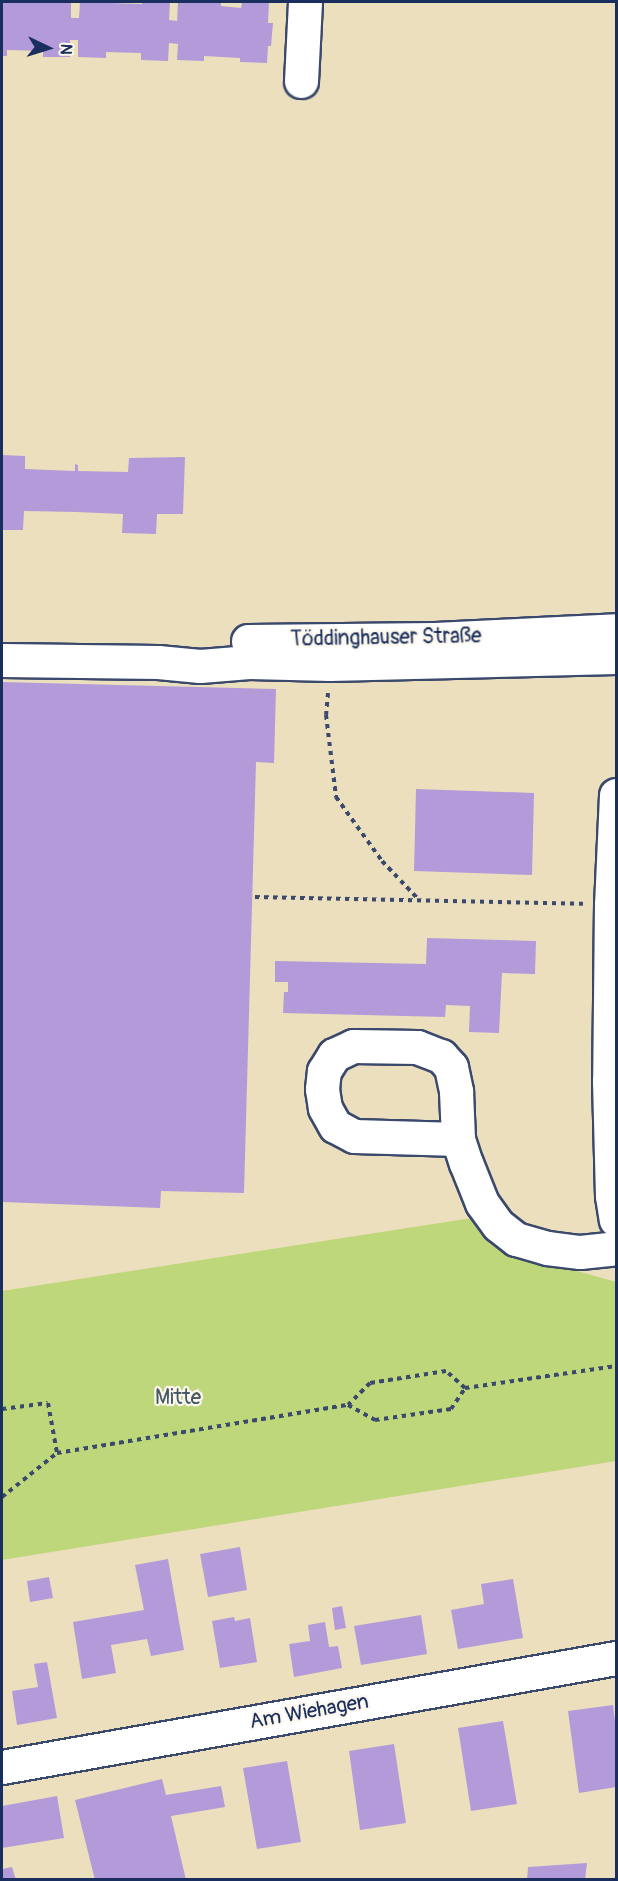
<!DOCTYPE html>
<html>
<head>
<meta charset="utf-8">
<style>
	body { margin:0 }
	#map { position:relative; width:618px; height:1881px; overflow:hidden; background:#ecdfbd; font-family:Pangolin,sans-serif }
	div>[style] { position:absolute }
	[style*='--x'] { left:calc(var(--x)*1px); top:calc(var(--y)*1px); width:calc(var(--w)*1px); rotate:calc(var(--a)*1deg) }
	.green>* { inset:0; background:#bfd77b }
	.building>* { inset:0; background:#b39bd9 }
	.path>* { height:4px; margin-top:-2px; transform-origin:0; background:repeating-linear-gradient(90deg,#3a496c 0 4.5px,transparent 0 9px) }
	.roads { filter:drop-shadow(2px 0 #3a496c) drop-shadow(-2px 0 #3a496c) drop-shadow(0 2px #3a496c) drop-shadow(0 -2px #3a496c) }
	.minor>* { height:33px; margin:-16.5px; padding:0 16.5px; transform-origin:16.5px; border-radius:16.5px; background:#fff }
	span { translate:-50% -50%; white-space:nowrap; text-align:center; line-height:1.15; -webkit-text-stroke:4.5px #fbf7ec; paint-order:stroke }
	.street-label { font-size:21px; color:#1b2f5e }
	.park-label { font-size:21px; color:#445965 }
	.frame { position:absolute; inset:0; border:3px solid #1b2f5e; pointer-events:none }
	.north { position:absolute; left:18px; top:18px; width:60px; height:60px; -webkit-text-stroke:4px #fbf7ec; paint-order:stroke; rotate:94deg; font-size:16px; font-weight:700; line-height:24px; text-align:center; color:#1b2f5e }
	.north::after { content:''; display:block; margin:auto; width:21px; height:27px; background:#1b2f5e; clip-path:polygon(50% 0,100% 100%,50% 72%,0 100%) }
</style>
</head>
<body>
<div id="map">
	<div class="green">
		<div style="clip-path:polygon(472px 1218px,507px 1251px,616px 1282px,616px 1461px,2px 1560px,2px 1291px)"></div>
	</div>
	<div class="building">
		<div style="clip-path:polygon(2px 2px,71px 2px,71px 18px,79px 18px,80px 2px,142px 4px,142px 2px,170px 2px,169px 20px,177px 21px,178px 2px,221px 3px,221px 6px,241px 8px,242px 2px,269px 2px,268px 23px,273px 23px,271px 46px,268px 46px,267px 63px,240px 62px,240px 58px,204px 56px,204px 61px,177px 60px,178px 44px,169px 43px,168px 61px,141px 60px,141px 53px,106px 52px,106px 58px,78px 57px,78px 40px,70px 40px,70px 57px,43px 57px,43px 51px,7px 50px,7px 56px,2px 56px)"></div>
		<div style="clip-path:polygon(2px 455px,25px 456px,25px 469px,75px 471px,75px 464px,78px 465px,78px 471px,128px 472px,129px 458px,185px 457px,183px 514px,157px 514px,156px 534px,122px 533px,123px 514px,76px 512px,24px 511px,23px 530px,2px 530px)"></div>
		<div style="clip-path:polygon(2px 682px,276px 689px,274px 763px,256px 762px,244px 1193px,161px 1191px,160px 1208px,2px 1202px)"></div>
		<div style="clip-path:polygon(416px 789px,534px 793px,532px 875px,414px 871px)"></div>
		<div style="clip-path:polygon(427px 938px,536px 941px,535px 974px,502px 973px,499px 1033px,469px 1032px,470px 1006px,446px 1005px,445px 1017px,283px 1013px,284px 992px,288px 992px,288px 982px,275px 982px,275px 961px,426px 964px)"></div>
		<div style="clip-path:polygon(240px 1547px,247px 1590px,208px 1597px,200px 1554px)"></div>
		<div style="clip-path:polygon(168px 1559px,184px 1650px,151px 1656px,147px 1639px,111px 1645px,116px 1673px,82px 1679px,73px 1622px,144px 1610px,135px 1565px)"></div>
		<div style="clip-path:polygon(49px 1577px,53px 1598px,30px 1602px,27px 1581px)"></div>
		<div style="clip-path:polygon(513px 1579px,523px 1638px,458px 1649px,451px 1610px,484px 1604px,481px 1584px)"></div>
		<div style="clip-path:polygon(342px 1606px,346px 1628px,335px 1630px,332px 1608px)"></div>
		<div style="clip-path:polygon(421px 1615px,427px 1654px,361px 1665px,354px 1626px)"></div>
		<div style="clip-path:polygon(234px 1617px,235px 1621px,250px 1618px,257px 1662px,220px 1668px,212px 1621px)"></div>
		<div style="clip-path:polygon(325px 1622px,329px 1647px,338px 1646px,342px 1668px,294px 1677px,289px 1644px,310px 1641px,308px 1625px)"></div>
		<div style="clip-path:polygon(47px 1662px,57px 1718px,17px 1725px,12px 1691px,38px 1687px,34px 1664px)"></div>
		<div style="clip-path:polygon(613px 1705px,616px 1730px,616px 1787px,579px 1793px,568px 1711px)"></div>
		<div style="clip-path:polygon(503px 1721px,517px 1804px,471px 1811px,458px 1728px)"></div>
		<div style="clip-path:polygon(394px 1744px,406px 1823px,360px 1830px,349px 1751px)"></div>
		<div style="clip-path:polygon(287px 1761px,301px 1842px,257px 1849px,243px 1768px)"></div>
		<div style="clip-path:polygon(162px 1779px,166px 1795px,221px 1786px,225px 1807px,171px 1816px,186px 1880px,95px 1880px,75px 1800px)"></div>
		<div style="clip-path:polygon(57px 1796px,64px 1838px,2px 1848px,2px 1806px)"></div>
		<div style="clip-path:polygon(587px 1863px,585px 1880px,527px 1880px,528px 1867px)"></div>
		<div style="clip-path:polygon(12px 1867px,16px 1880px,2px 1880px,2px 1869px)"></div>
	</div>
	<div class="path">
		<div style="--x:328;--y:693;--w:22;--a:95"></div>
		<div style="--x:326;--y:715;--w:83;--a:83"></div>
		<div style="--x:336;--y:797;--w:79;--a:54.3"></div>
		<div style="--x:382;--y:861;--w:52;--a:46.5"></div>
		<div style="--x:255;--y:897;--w:328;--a:1.2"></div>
		<div style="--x:465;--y:1388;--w:25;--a:-138"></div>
		<div style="--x:446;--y:1371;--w:77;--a:171"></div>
		<div style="--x:370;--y:1383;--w:31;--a:135"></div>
		<div style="--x:348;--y:1405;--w:31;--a:29"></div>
		<div style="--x:375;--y:1420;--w:77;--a:-8.2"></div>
		<div style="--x:451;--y:1409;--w:25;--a:-56"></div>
		<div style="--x:465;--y:1388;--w:153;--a:-8.3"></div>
		<div style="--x:2;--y:1409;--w:46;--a:-7.4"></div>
		<div style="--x:48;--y:1403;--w:51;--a:79.8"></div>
		<div style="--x:57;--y:1453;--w:295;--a:-9.4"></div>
		<div style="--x:2;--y:1497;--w:70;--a:-38.7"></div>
	</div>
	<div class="roads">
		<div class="minor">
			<div style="--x:301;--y:81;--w:79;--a:-87.1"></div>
			<div style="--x:248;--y:641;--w:187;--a:-0.6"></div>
			<div style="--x:435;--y:639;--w:181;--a:-2.8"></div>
			<div style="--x:2;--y:660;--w:156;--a:0.7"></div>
			<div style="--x:158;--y:662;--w:42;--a:5.4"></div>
			<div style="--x:200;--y:666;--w:49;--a:-4.7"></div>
			<div style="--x:249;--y:662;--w:81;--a:1.4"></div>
			<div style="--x:330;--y:664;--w:286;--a:-1.4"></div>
			<div style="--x:616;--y:795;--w:109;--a:92.6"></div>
			<div style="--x:611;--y:904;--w:177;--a:90.6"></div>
			<div style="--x:609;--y:1081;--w:115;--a:88.5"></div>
			<div style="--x:612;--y:1196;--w:24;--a:81"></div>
			<div style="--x:458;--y:1139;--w:104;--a:-178.3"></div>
			<div style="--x:354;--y:1136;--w:21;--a:-152"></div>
			<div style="--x:335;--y:1126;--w:21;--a:-119"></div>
			<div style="--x:325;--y:1108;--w:19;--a:-99"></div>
			<div style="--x:322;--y:1089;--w:18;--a:-84"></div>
			<div style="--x:324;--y:1071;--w:19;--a:-58"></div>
			<div style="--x:334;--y:1055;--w:21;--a:-25"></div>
			<div style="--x:353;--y:1046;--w:64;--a:0.9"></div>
			<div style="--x:417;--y:1047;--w:26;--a:21"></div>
			<div style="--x:441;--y:1056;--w:15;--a:48"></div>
			<div style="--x:451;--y:1067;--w:25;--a:78"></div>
			<div style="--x:456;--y:1091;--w:48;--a:87.6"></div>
			<div style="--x:458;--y:1139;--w:25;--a:72"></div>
			<div style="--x:466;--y:1163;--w:43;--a:68.2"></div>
			<div style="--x:482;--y:1203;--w:27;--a:54"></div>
			<div style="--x:498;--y:1225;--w:23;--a:38"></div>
			<div style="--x:516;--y:1239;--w:32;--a:16"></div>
			<div style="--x:547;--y:1248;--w:33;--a:7"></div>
			<div style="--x:580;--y:1252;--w:36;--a:-6"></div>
			<div style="--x:2;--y:1767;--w:624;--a:-10.07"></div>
		</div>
	</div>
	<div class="street-label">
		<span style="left:386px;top:638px;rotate:-1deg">Töddinghauser Straße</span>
		<span style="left:309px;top:1712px;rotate:-10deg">Am Wiehagen</span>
	</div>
	<div class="park-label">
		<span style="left:178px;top:1398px">Mitte</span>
	</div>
	<div class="frame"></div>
	<div class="north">N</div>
</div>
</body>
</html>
